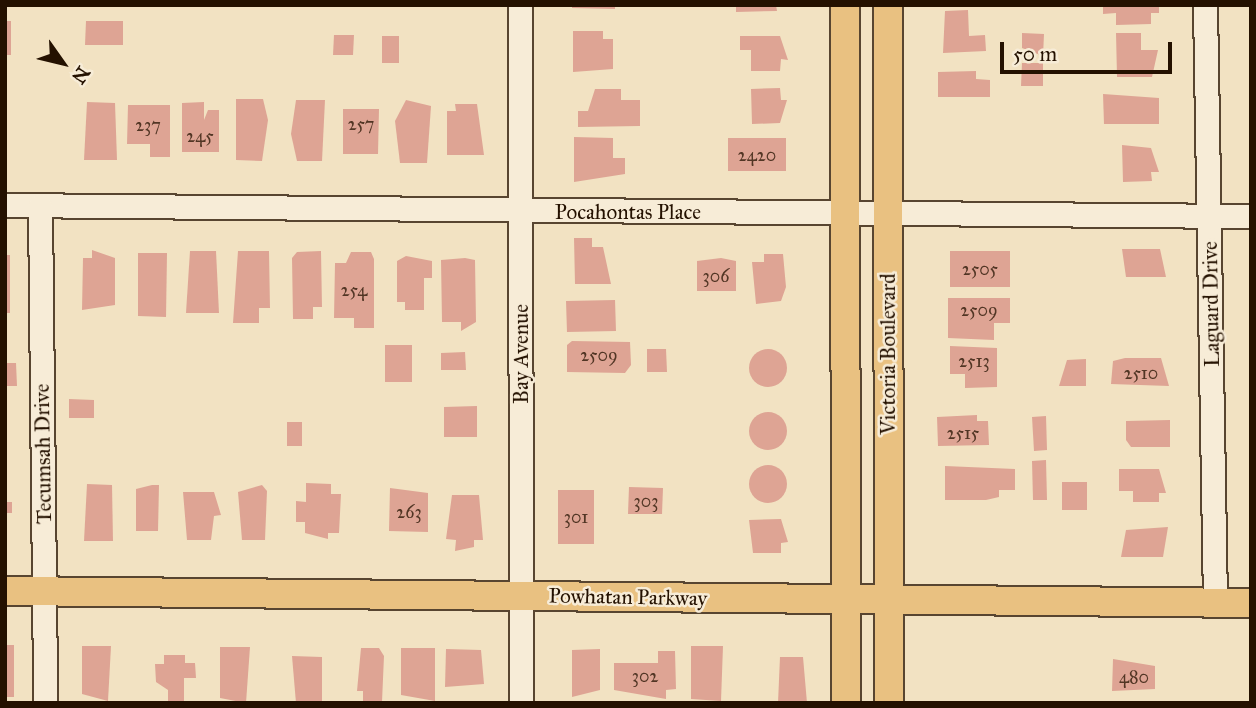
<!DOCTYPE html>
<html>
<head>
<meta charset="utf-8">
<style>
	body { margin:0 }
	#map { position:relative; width:1256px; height:708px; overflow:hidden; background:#f2e2c2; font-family:"IM FELL Great Primer",serif }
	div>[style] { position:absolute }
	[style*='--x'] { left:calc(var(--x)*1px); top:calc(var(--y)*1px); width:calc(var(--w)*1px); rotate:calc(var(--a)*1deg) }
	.building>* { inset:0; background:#dea494 }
	.round { border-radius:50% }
	.roads { filter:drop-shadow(2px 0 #584530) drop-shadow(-2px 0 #584530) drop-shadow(0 2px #584530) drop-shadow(0 -2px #584530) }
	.minor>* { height:23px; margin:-11.5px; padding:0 11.5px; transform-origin:11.5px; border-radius:11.5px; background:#f7ecd7 }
	.major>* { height:28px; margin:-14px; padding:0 14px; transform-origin:14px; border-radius:14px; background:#e9c181 }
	span { translate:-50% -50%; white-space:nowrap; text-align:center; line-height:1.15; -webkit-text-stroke:5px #f7ecd7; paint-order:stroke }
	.number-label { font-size:18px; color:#523625 }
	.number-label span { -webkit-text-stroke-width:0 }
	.street-label { font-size:21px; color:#241100 }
	.frame { position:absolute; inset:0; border:7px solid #241100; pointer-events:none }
	.north { position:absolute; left:28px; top:28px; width:70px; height:70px; -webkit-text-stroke:5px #f7ecd7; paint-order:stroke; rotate:124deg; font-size:19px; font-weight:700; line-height:28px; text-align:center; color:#241100 }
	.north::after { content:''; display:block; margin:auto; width:24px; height:32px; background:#241100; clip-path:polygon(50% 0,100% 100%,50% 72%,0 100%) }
	.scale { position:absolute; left:1000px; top:42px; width:172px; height:32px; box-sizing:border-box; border:4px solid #241100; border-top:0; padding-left:9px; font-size:21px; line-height:24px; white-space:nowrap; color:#241100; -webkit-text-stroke:5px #f7ecd7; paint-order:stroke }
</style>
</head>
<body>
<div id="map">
	<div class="building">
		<div style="clip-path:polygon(572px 5px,615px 5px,615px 9px,572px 8px)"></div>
		<div style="clip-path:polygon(736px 5px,776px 5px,777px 11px,736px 12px)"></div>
		<div style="clip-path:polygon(1103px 5px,1159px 5px,1159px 13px,1151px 13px,1151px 24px,1116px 25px,1116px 13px,1103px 14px)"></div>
		<div style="clip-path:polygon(968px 10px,969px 36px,985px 35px,986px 51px,943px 53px,945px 11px)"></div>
		<div style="clip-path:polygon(5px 21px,11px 21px,11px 55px,5px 55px)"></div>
		<div style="clip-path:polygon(86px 21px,123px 21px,123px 45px,85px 45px)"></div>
		<div style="clip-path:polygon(573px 31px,603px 31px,603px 39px,613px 39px,613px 69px,573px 72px)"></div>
		<div style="clip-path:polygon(1022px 33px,1044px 34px,1043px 56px,1022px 48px)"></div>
		<div style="clip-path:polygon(1116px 33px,1141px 33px,1141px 50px,1158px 50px,1152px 77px,1117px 77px)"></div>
		<div style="clip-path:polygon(334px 35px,354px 35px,353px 55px,333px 55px)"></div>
		<div style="clip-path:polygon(382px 36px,399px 36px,399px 63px,382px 63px)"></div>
		<div style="clip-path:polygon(740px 36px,780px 36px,788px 60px,781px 59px,780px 71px,751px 71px,751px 50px,740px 50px)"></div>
		<div style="clip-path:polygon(1022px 63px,1043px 63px,1043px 86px,1021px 86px)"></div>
		<div style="clip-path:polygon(976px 71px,976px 79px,990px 80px,990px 97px,938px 97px,938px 72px)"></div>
		<div style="clip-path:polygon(780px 88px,781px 100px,787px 100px,780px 123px,752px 124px,751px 89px)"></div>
		<div style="clip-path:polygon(595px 89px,621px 89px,621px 100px,640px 100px,640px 126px,578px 127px,578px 111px,588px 111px)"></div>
		<div style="clip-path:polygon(1103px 94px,1159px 98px,1159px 124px,1104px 124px)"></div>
		<div style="clip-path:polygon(236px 99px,263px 99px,268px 120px,262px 161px,236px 160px)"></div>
		<div style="clip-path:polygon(296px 100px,325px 100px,322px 161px,297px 161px,291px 134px)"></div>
		<div style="clip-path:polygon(406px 100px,431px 106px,427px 163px,400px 163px,395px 121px)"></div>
		<div style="clip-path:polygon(87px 102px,115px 103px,117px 160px,84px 160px)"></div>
		<div style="clip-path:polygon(204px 102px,204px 120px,208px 110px,219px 110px,219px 152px,182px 152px,182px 103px)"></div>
		<div style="clip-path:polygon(455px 104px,477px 104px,484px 155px,447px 155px,447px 111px,456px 111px)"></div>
		<div style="clip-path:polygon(128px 105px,170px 105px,170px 157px,150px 157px,150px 144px,127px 144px)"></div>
		<div style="clip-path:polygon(343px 109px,379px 109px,378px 154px,343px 154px)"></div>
		<div style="clip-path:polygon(574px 137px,613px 138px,613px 158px,625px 158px,625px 174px,574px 182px)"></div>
		<div style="clip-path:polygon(728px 138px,786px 138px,786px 171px,728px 171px)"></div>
		<div style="clip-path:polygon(1122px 145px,1151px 148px,1159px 172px,1151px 172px,1152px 181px,1123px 182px)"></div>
		<div style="clip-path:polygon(574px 238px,592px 238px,592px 247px,603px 247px,611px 284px,575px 284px)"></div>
		<div style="clip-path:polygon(1122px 249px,1160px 249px,1166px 277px,1126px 277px)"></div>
		<div style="clip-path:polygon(92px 250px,115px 258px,115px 305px,82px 310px,83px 258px,92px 258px)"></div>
		<div style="clip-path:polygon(190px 251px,216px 251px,219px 313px,186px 313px)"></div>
		<div style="clip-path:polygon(238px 251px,269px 251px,270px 308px,259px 308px,259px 323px,233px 323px)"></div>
		<div style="clip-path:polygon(321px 251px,322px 307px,313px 307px,313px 319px,293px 319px,292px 258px,297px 252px)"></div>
		<div style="clip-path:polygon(950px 251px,1010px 251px,1010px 287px,950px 287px)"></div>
		<div style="clip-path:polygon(351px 252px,371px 252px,374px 259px,374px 328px,354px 328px,354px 318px,334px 318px,335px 263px,346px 263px)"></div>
		<div style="clip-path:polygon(138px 253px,167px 253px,166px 317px,138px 316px)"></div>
		<div style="clip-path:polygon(764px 254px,783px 254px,786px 287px,781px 301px,756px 304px,752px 262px,764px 262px)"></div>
		<div style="clip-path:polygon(5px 255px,10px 255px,10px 313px,5px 313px)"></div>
		<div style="clip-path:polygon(406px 256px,432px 261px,432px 278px,424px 278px,424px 310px,405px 310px,405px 302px,397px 302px,397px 261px)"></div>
		<div style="clip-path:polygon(465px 258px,475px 260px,476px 322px,461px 331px,461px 322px,442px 322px,441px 260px)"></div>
		<div style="clip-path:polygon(721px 258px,736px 261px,736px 291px,697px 291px,697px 261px)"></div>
		<div style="clip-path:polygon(948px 298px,1010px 298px,1010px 323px,994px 323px,994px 340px,948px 338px)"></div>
		<div style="clip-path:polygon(615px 300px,616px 331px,567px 332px,566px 301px)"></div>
		<div style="clip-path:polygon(572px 341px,630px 342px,631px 365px,625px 373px,567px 372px,567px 345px)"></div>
		<div style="clip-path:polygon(385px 345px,412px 345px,412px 382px,385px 382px)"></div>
		<div style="clip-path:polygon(950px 346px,997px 348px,997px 387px,965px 388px,965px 374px,950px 374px)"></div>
		<div style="clip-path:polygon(647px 349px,666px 349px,667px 372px,647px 372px)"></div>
		<div class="round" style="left:749px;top:349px;width:38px;height:38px"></div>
		<div style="clip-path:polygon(465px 352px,466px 370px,441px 370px,441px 353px)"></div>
		<div style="clip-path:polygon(1125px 358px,1161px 358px,1169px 386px,1111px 384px,1113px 361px)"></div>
		<div style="clip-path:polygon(1086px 359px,1086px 386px,1059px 386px,1067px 360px)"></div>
		<div style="clip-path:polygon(5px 363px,16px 363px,17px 386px,5px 386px)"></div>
		<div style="clip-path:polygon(69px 399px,94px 400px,94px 418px,69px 418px)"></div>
		<div style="clip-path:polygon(477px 406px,477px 437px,444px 437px,444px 407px)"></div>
		<div class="round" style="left:749px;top:412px;width:38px;height:38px"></div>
		<div style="clip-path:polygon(977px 415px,977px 421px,988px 421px,989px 445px,938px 446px,937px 417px)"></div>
		<div style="clip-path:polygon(1046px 416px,1047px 450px,1034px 451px,1032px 417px)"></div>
		<div style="clip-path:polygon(1170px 420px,1170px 447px,1131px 447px,1126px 440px,1126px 421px)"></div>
		<div style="clip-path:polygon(287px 422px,302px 422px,302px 446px,287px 446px)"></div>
		<div style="clip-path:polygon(1046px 460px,1047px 500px,1033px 500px,1032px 461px)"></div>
		<div class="round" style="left:749px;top:465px;width:38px;height:38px"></div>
		<div style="clip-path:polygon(945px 466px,1015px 469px,1015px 490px,999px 490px,999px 497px,986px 500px,945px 500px)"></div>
		<div style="clip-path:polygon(1119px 469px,1159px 469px,1166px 493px,1159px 493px,1159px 502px,1133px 502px,1133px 491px,1119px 491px)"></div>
		<div style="clip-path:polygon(1062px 482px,1087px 482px,1087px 510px,1062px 510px)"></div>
		<div style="clip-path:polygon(306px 483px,331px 484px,331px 494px,341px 494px,339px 533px,328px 533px,328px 539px,305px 533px,305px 522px,296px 522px,296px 501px,306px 502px)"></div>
		<div style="clip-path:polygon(87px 484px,112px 485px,113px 541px,84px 541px)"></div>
		<div style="clip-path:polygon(152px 485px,159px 485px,158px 531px,136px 531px,136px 489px)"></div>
		<div style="clip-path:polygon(262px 485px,267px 491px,265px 540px,242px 540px,238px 492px)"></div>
		<div style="clip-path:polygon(629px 487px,663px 488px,662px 514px,628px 514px)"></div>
		<div style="clip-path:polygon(390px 488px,428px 493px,428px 532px,389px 531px)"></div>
		<div style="clip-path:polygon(558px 490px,594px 490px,594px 544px,558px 544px)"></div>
		<div style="clip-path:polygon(183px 492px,214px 492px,221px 515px,214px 516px,211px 540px,187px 540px)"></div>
		<div style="clip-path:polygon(452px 495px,479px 495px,483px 540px,474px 540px,474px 547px,455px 551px,456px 540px,446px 539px)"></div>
		<div style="clip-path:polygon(5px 502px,12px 502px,12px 513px,5px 513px)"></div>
		<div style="clip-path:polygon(781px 519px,788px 542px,781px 543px,781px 553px,753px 553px,749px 520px)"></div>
		<div style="clip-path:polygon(1168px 527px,1163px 557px,1121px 557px,1126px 530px)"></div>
		<div style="clip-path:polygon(5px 645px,14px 645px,14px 697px,5px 697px)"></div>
		<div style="clip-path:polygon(82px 646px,111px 646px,108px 701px,82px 694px)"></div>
		<div style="clip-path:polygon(691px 646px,723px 646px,721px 701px,691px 699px)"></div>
		<div style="clip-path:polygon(220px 647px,250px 647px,246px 703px,220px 698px)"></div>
		<div style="clip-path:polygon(361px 648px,379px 648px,384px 656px,382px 702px,363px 702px,363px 691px,357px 691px)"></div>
		<div style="clip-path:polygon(401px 648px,435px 648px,435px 701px,401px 695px)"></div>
		<div style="clip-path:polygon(446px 649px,481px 650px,484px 684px,445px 687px)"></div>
		<div style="clip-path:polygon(600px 649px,600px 690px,572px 697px,572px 650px)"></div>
		<div style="clip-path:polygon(658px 651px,675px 651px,676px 689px,666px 690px,666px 699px,614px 690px,614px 663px,658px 663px)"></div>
		<div style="clip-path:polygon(164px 655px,185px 655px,185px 663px,195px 663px,196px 678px,184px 678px,184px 703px,168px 703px,168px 690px,156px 682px,155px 664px,164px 664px)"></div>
		<div style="clip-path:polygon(292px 656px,322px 657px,322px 703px,296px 703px)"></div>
		<div style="clip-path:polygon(780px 657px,803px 657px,807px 703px,778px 703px)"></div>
		<div style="clip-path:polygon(1113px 659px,1155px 666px,1155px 689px,1112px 691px)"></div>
	</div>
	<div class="roads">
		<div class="minor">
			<div style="--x:520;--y:5;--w:698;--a:89.92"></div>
			<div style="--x:1205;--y:5;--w:597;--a:89.04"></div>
			<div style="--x:5;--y:205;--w:1246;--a:0.51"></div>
			<div style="--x:40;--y:206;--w:497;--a:89.4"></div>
		</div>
		<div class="major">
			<div style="--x:845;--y:5;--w:698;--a:89.92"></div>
			<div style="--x:888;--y:5;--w:698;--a:89.92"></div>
			<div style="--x:5;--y:591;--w:1246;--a:0.55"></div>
		</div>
	</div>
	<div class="number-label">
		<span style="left:361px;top:124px">257</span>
		<span style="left:148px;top:125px">237</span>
		<span style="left:200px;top:136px">245</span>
		<span style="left:757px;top:155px">2420</span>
		<span style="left:980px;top:269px">2505</span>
		<span style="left:716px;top:276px">306</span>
		<span style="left:354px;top:290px">254</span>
		<span style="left:979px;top:310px">2509</span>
		<span style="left:599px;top:355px">2509</span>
		<span style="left:974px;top:361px">2513</span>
		<span style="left:1141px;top:373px">2510</span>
		<span style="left:963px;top:433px">2515</span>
		<span style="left:646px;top:501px">303</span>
		<span style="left:409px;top:512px">263</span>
		<span style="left:576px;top:517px">301</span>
		<span style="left:645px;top:676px">302</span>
		<span style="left:1134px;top:677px">480</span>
	</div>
	<div class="street-label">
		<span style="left:628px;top:212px">Pocahontas Place</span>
		<span style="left:1211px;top:304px;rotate:-91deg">Laguard Drive</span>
		<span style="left:521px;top:354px;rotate:-90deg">Bay Avenue</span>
		<span style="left:888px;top:354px;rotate:-90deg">Victoria Boulevard</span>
		<span style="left:43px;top:454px;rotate:-91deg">Tecumsah Drive</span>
		<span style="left:628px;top:597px;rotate:1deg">Powhatan Parkway</span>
	</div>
	<div class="frame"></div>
	<div class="north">N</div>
	<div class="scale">50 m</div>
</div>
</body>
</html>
